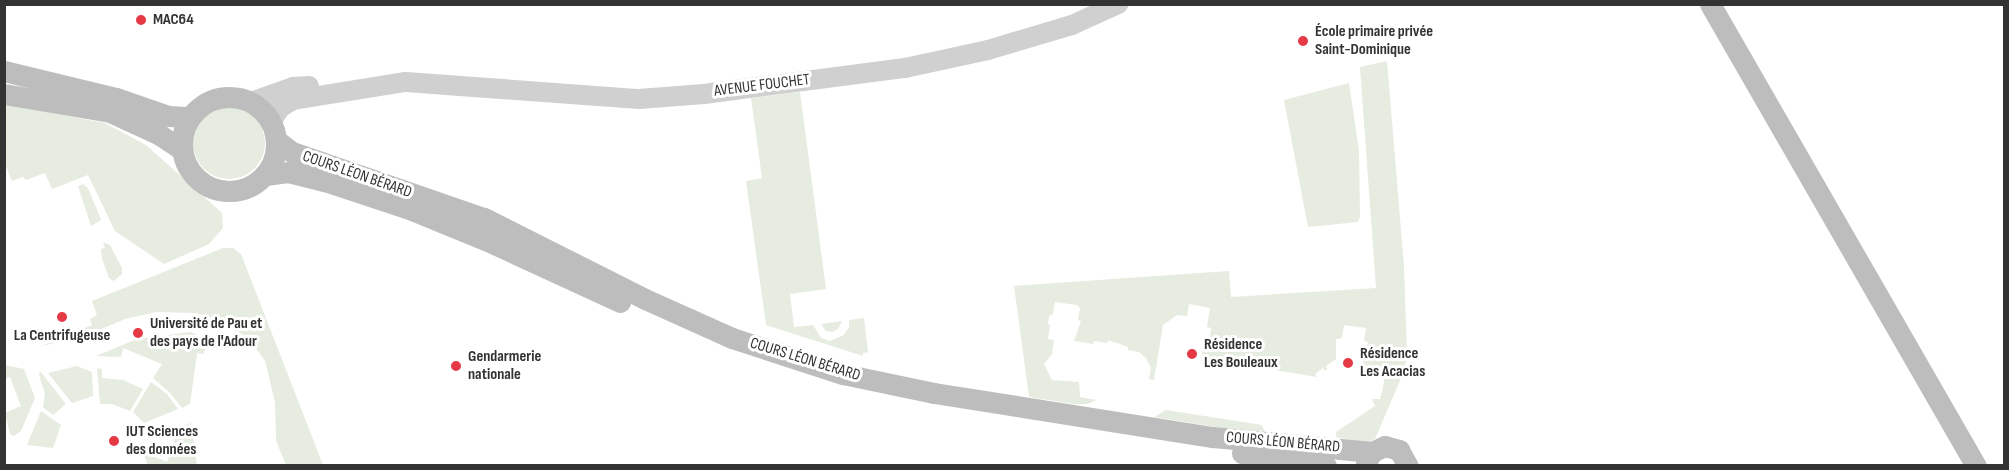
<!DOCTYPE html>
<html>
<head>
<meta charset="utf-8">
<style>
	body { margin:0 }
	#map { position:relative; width:2009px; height:470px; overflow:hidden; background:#fff; font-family:"Sofia Sans Condensed",sans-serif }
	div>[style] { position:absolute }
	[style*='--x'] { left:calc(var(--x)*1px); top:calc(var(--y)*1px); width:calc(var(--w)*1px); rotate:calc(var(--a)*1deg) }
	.green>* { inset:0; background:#e6ecdf }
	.round { border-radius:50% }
	.tertiary>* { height:20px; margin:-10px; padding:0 10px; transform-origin:10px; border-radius:10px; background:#d0d0d0 }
	.secondary>* { height:21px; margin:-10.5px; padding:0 10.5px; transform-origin:10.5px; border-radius:10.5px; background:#bdbdbd }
	.secondary>.ring { margin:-10.5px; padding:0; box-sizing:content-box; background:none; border:21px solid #bdbdbd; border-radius:50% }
	.dots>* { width:16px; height:16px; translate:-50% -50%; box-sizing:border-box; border:3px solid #fff; border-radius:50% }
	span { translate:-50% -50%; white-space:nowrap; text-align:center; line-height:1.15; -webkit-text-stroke:6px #fff; paint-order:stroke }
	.poi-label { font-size:16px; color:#333; font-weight:700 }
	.left { translate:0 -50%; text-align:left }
	.street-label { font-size:16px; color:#333 }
	.frame { position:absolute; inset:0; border:6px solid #333; pointer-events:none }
</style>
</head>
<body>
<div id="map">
	<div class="green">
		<div style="clip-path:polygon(1387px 61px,1404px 266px,1407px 354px,1405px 369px,1375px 439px,1366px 443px,1336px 437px,1336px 432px,1375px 406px,1372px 399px,1380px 399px,1383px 388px,1385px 372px,1362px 366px,1368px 342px,1364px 341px,1366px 328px,1344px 325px,1342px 338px,1336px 339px,1336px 359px,1326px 366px,1327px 369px,1325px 371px,1323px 368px,1315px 374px,1317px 377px,1244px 365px,1244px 362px,1236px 361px,1235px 364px,1221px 362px,1220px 364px,1201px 361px,1205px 337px,1210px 337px,1211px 328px,1207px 327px,1210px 308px,1189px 304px,1187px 316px,1177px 315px,1163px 325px,1154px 380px,1149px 379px,1151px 368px,1146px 358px,1139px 352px,1128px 350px,1128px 347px,1108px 340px,1107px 343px,1094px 341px,1093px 344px,1074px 341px,1081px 321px,1078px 320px,1080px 308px,1077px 305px,1055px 302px,1053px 314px,1049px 316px,1048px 324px,1050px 325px,1048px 339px,1054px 340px,1052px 354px,1044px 364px,1052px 380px,1079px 382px,1080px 397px,1096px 400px,1088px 404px,1074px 404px,1029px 397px,1014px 286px,1229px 271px,1231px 297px,1376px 288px,1360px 67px)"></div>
		<div style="clip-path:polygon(1349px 83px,1359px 151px,1360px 216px,1358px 222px,1308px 227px,1284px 100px)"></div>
		<div style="clip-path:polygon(800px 92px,826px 289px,790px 294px,794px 327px,813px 325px,821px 338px,830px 341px,844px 335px,849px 327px,849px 320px,864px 318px,868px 352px,863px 353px,863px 356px,766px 325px,746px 181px,762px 178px,751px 98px)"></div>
		<div style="clip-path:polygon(4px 104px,105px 123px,146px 145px,222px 213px,223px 228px,209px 244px,164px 264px,115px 231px,88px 175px,52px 189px,45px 173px,26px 180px,23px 177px,12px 181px,5px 164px)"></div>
		<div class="round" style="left:193px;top:107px;width:72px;height:72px"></div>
		<div style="clip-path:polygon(83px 184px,88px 188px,101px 220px,91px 226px,78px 186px)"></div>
		<div style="clip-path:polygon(103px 242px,110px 245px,122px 268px,122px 274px,114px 281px,109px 278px,102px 259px,101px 249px,105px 248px)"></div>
		<div style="clip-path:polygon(223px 248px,233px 248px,241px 254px,323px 465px,286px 465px,276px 441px,275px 402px,265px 361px,250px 340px,223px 321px,196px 313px,156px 312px,125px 319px,80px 338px,41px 346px,92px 325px,90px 319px,97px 315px,92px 301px)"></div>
		<div style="clip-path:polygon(842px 321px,838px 329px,832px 332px,826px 331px,821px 324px)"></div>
		<div style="clip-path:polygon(191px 332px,203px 338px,205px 350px,203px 354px,197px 353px,190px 404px,182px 408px,169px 392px,153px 378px,162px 364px,123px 348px,121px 357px,96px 356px,137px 339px)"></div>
		<div style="clip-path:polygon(5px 365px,24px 369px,35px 398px,21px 431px,14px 436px,10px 434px,5px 413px,21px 406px,10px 377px,5px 379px)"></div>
		<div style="clip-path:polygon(77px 366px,92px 372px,93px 396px,72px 403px,48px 373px)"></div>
		<div style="clip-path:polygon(97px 368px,102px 369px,102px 378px,123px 380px,143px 389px,130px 411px,112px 404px,100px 404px)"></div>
		<div style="clip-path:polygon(40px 371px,66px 404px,53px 415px,43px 407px,45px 394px,39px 375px)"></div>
		<div style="clip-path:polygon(151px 382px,167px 394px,178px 409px,144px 423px,133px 412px)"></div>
		<div style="clip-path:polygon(1166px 410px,1262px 425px,1266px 435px,1154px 417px)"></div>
		<div style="clip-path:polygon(41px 411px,61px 425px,53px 448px,27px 445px)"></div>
		<div style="clip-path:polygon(191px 423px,197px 465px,148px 465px,144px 456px,148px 454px,167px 462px,175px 444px,170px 431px)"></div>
	</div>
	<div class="tertiary">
		<div style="--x:251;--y:102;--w:45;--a:-19.7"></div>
		<div style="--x:293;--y:87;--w:16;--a:-4"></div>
		<div style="--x:271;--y:122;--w:17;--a:-57"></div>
		<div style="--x:280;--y:108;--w:15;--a:-32"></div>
		<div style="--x:293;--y:100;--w:114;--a:-9.1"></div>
		<div style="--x:406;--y:82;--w:234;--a:4.2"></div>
		<div style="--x:639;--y:99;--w:65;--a:-4.4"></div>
		<div style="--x:704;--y:94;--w:203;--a:-7.4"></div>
		<div style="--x:905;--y:68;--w:85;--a:-12.2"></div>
		<div style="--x:988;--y:50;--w:88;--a:-16.6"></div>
		<div style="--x:1072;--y:25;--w:51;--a:-24.5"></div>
	</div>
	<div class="secondary">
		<div style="--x:1710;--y:4;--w:533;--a:60.07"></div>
		<div style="--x:4;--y:71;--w:115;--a:13.6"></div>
		<div style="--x:116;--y:98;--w:55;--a:19.1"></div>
		<div style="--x:168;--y:116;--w:22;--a:3"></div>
		<div style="--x:4;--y:94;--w:108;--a:9.6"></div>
		<div style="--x:110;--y:112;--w:55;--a:24.7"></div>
		<div style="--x:160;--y:135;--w:27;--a:34"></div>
		<div class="ring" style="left:182px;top:97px;width:73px;height:73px"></div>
		<div style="--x:276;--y:140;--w:20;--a:37"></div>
		<div style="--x:292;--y:152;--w:203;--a:19"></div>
		<div style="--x:484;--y:218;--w:180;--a:26.7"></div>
		<div style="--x:645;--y:299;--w:95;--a:24.1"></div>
		<div style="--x:732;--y:338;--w:117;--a:18"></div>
		<div style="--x:843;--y:374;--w:93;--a:11.8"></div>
		<div style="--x:934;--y:393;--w:282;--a:9"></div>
		<div style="--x:1213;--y:437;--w:160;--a:5.4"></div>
		<div style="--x:265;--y:175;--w:23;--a:-7"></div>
		<div style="--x:288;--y:172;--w:38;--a:14"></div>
		<div style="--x:325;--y:181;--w:92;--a:18.4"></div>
		<div style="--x:412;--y:210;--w:87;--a:22.4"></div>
		<div style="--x:492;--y:243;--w:141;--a:24.7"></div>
		<div style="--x:1242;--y:453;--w:85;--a:8.8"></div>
		<div style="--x:1366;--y:462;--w:12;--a:-59"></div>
		<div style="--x:1372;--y:452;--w:14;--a:-25"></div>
		<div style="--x:1385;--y:446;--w:15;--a:16"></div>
		<div style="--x:1399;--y:450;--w:18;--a:61"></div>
	</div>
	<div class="dots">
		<div style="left:141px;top:20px;background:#e63946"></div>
		<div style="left:1303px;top:41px;background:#e63946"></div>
		<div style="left:62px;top:317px;background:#e63946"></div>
		<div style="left:138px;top:333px;background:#e63946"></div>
		<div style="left:1192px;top:354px;background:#e63946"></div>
		<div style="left:1348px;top:363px;background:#e63946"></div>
		<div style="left:456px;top:366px;background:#e63946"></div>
		<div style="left:114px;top:441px;background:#e63946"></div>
	</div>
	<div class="poi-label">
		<span class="left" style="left:153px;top:20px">MAC64</span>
		<span class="left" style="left:1315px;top:41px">École primaire privée<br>Saint-Dominique</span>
		<span class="left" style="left:150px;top:333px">Université de Pau et<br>des pays de l'Adour</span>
		<span style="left:62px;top:336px">La Centrifugeuse</span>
		<span class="left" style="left:1204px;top:354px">Résidence<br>Les Bouleaux</span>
		<span class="left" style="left:1360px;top:363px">Résidence<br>Les Acacias</span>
		<span class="left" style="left:468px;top:366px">Gendarmerie<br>nationale</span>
		<span class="left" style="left:126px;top:441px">IUT Sciences<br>des données</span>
	</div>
	<div class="street-label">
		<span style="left:762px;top:86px;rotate:-7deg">AVENUE FOUCHET</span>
		<span style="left:357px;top:175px;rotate:19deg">COURS LÉON BÉRARD</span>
		<span style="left:805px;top:360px;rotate:17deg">COURS LÉON BÉRARD</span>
		<span style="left:1283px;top:443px;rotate:5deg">COURS LÉON BÉRARD</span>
	</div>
	<div class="frame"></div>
</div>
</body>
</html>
